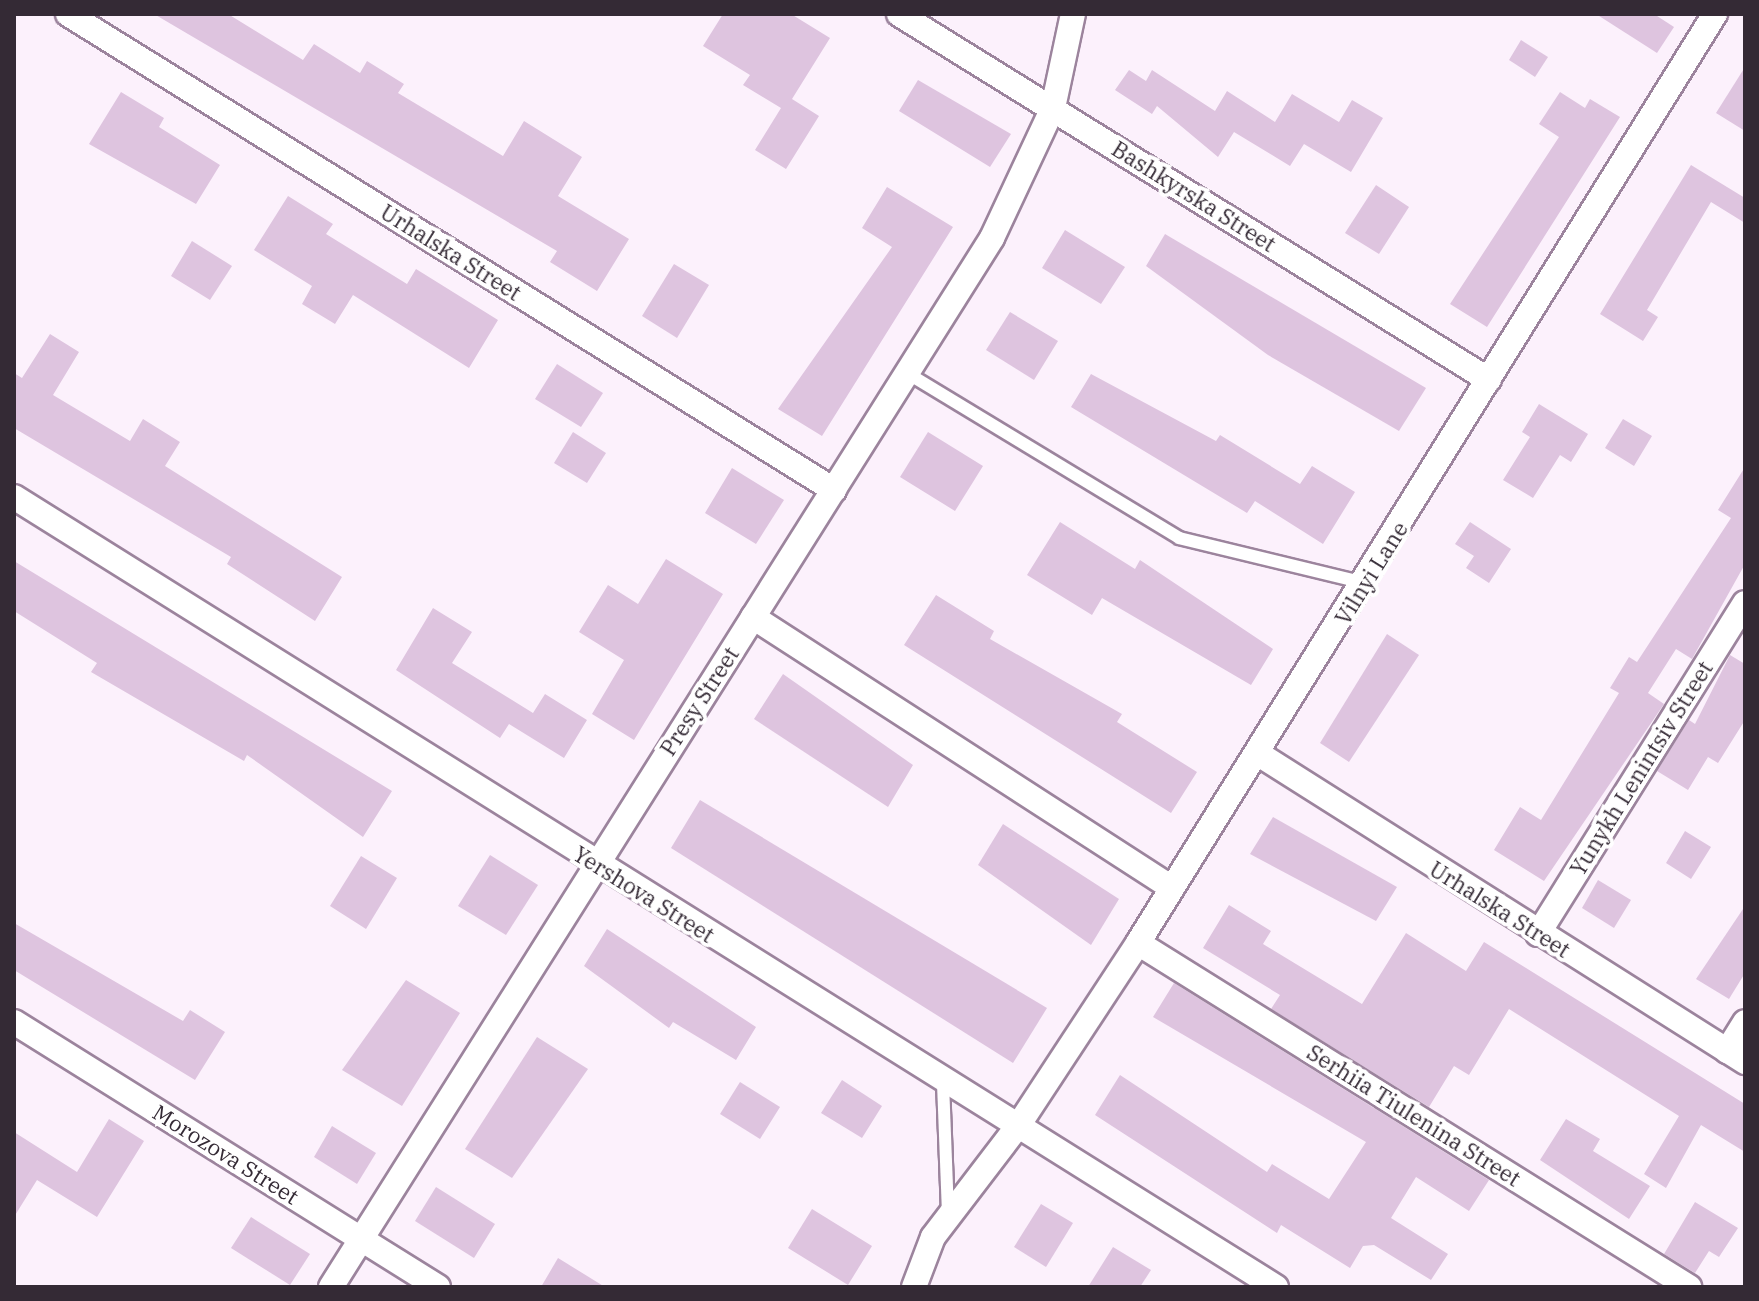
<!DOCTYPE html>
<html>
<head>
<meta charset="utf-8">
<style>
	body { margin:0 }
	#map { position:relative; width:1759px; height:1301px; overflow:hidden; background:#fcf1fc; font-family:"IBM Plex Serif",serif }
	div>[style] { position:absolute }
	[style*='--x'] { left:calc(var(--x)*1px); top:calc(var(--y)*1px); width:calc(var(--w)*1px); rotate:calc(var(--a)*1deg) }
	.building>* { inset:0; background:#dec4df }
	.roads { filter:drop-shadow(2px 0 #9c849d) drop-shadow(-2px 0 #9c849d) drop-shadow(0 2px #9c849d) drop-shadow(0 -2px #9c849d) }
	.service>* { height:12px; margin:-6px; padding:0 6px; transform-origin:6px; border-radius:6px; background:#fff }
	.minor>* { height:24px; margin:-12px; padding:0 12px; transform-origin:12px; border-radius:12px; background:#fff }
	span { translate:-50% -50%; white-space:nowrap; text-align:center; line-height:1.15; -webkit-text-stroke:8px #fff; paint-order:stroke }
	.street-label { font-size:22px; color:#342a35 }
	.frame { position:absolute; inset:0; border:16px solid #342a35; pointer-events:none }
</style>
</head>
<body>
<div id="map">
	<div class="building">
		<div style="clip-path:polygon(154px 14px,228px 14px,303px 60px,314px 44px,360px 73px,367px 61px,404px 84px,398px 93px,503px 156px,524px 121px,582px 157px,558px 196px,629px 239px,597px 291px,550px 262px,557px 251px)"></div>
		<div style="clip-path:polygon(723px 14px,791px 14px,830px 38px,792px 99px,819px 116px,786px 169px,755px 150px,781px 108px,743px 85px,750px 75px,703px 46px)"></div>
		<div style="clip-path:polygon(1596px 14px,1654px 14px,1674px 27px,1657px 53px)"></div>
		<div style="clip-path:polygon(1521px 40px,1548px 57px,1535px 77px,1509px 60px)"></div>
		<div style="clip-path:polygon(1745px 67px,1745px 131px,1716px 113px)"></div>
		<div style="clip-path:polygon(1129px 70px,1146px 81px,1152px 70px,1215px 111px,1227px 91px,1275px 122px,1292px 94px,1339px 122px,1352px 100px,1383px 118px,1351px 172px,1304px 144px,1290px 166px,1234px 132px,1218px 157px,1157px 106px,1152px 114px,1115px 90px)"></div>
		<div style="clip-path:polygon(918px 80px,1011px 134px,990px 167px,899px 111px)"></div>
		<div style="clip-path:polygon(121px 92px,164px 118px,159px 127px,220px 165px,196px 204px,89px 144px)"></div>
		<div style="clip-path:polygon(1560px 92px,1585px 108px,1590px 99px,1620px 117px,1487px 327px,1450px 304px,1559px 137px,1539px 124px)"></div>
		<div style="clip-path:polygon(1691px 165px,1745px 198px,1745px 223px,1711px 202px,1647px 310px,1658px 317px,1643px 341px,1600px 314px)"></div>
		<div style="clip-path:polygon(1376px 185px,1409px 207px,1379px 254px,1345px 233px)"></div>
		<div style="clip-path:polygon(887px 187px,953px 227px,822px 436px,778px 409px,892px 247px,862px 228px)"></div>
		<div style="clip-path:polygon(288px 196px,333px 224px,326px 234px,407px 284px,416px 269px,498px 320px,469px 368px,353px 295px,335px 324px,302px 304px,312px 286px,254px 250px)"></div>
		<div style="clip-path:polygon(1065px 230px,1125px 267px,1101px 304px,1042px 268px)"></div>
		<div style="clip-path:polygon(1165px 234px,1426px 388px,1399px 431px,1268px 355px,1146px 266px)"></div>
		<div style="clip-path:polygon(192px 241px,232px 266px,210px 300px,171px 276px)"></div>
		<div style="clip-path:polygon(674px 264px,709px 285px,677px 338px,642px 316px)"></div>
		<div style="clip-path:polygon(1010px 312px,1058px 341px,1034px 380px,986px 350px)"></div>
		<div style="clip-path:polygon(50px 334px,79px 352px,53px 395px,130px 441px,143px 419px,180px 442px,165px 466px,342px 577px,315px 621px,227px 564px,231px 557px,14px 428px,14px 373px,22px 378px)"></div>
		<div style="clip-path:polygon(557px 364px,603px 393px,581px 427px,535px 399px)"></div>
		<div style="clip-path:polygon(1091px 374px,1216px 441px,1220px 435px,1300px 484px,1312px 466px,1355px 492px,1323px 544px,1255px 501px,1247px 513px,1071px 407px)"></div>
		<div style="clip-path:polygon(1539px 404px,1588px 434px,1571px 462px,1560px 455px,1533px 498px,1503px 480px,1530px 437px,1522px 432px)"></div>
		<div style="clip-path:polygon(1623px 419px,1652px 436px,1634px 466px,1605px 448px)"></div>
		<div style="clip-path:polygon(573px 432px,606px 453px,587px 483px,554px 463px)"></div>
		<div style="clip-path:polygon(928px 432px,983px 466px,955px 511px,900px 477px)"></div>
		<div style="clip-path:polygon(1745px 467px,1745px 564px,1692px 659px,1676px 649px,1648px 693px,1664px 704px,1544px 881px,1494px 850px,1520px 807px,1541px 820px,1619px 693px,1610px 688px,1629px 657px,1637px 662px,1731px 518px,1718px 510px)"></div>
		<div style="clip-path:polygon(732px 468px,784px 500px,756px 544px,705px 513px)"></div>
		<div style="clip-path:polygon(1060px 522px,1135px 569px,1140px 560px,1273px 649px,1251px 685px,1102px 598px,1092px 615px,1027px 575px)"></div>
		<div style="clip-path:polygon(1470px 522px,1511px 549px,1489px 583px,1466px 568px,1474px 556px,1455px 544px)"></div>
		<div style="clip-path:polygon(666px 559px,723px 594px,634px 740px,592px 714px,624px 660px,579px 632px,608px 585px,638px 604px)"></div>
		<div style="clip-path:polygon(14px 561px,392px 791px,363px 837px,247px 755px,244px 761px,91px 672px,97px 663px,14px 611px)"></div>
		<div style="clip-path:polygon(936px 595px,994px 631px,990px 639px,1122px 714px,1117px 722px,1197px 772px,1171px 813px,904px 645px)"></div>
		<div style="clip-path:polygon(433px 608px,472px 632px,452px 663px,533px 713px,545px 694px,587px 720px,564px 758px,509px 724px,500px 738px,396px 670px)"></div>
		<div style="clip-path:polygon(1387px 634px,1419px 655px,1349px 762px,1320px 743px)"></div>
		<div style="clip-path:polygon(1730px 655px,1745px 664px,1745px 720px,1718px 763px,1708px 757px,1688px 790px,1657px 771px,1689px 720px,1695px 724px)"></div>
		<div style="clip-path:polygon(783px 674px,913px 765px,888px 807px,754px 719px)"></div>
		<div style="clip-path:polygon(700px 800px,1047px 1008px,1013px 1063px,671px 848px)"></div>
		<div style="clip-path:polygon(1273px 817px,1397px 887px,1376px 921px,1250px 854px)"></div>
		<div style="clip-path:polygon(1003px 824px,1119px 899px,1091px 945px,978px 865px)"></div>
		<div style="clip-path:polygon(1685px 831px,1711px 847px,1691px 879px,1666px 863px)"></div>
		<div style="clip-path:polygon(490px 855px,538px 885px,506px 935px,458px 906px)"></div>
		<div style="clip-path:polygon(361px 856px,397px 878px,366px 929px,330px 906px)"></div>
		<div style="clip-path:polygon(1598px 880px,1631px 900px,1614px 928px,1582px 908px)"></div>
		<div style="clip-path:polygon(1229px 905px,1271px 931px,1263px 944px,1362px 1004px,1406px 933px,1466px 971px,1484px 942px,1745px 1104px,1745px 1152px,1701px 1125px,1666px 1188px,1644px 1174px,1679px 1116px,1509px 1009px,1469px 1075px,1454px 1066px,1429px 1107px,1271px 1009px,1280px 995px,1203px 948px)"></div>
		<div style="clip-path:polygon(1745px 906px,1745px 973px,1729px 999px,1696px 979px)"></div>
		<div style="clip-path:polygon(14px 923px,183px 1021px,190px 1010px,225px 1032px,195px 1080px,14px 970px)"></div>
		<div style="clip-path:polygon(607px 929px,756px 1027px,736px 1060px,673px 1022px,669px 1028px,584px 966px)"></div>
		<div style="clip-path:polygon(406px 980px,460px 1013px,402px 1106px,342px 1070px)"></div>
		<div style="clip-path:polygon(1174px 983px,1489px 1180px,1469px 1211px,1416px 1177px,1391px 1218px,1448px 1254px,1431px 1280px,1374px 1245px,1363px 1246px,1350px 1268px,1281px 1225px,1277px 1233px,1095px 1115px,1120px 1075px,1267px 1172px,1272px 1164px,1329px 1199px,1366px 1142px,1153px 1017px)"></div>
		<div style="clip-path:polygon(537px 1037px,588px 1069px,512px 1178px,465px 1149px)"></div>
		<div style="clip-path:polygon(842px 1080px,882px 1106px,862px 1138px,821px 1113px)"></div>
		<div style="clip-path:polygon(740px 1082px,780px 1107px,760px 1139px,720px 1114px)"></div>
		<div style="clip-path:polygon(109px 1119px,144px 1141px,97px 1217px,37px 1180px,14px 1217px,14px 1132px,77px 1172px)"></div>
		<div style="clip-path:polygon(1566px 1119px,1600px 1139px,1593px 1151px,1650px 1186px,1629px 1219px,1540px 1160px)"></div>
		<div style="clip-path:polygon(332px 1126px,376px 1153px,357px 1184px,314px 1157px)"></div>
		<div style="clip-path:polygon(436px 1187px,495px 1224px,474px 1258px,415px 1221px)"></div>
		<div style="clip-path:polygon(1695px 1202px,1738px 1228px,1719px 1257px,1709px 1251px,1695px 1273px,1664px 1254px)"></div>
		<div style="clip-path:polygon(1041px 1204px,1073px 1223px,1046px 1267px,1014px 1247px)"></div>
		<div style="clip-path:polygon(812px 1209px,872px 1246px,848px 1285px,788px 1248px)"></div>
		<div style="clip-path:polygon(251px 1217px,310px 1254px,290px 1285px,231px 1248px)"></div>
		<div style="clip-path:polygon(1113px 1247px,1151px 1270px,1140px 1287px,1088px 1287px)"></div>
		<div style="clip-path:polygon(558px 1258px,605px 1287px,541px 1287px)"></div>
	</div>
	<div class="roads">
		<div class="service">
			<div style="--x:907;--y:373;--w:318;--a:31.2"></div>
			<div style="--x:1179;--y:538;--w:191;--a:13.6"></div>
			<div style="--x:943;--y:1083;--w:129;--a:87.8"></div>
		</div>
		<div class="minor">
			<div style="--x:68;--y:14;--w:902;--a:31.86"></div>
			<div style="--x:899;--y:14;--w:694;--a:31.81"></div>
			<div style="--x:14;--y:497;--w:1489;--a:32.05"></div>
			<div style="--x:753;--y:617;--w:499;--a:32.9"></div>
			<div style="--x:1257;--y:753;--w:578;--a:32.34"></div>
			<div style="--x:1538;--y:934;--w:390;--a:-58"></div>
			<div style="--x:1138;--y:943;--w:650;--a:31.98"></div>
			<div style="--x:14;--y:1022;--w:500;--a:32.01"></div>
			<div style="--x:1727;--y:1051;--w:34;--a:-58"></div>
			<div style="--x:331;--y:1287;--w:1240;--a:-57.78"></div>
			<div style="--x:992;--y:238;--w:144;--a:-64.9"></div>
			<div style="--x:1053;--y:108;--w:96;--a:-78"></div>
			<div style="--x:914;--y:1287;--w:53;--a:-69.2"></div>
			<div style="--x:933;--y:1237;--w:140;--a:-52.6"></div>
			<div style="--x:1018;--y:1126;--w:219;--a:-56.7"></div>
			<div style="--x:1138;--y:943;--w:1094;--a:-58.16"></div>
		</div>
	</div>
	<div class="street-label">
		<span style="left:1194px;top:196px;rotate:32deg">Bashkyrska Street</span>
		<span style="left:451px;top:252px;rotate:32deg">Urhalska Street</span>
		<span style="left:1371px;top:573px;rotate:-58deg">Vilnyi Lane</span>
		<span style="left:699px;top:701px;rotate:-57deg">Presy Street</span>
		<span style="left:1641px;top:768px;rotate:-58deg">Yunykh Lenintsiv Street</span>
		<span style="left:644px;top:894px;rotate:32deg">Yershova Street</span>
		<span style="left:1500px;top:909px;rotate:32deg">Urhalska Street</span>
		<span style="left:1414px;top:1115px;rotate:32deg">Serhiia Tiulenina Street</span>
		<span style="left:226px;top:1154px;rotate:32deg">Morozova Street</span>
	</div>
	<div class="frame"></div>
</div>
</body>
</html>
